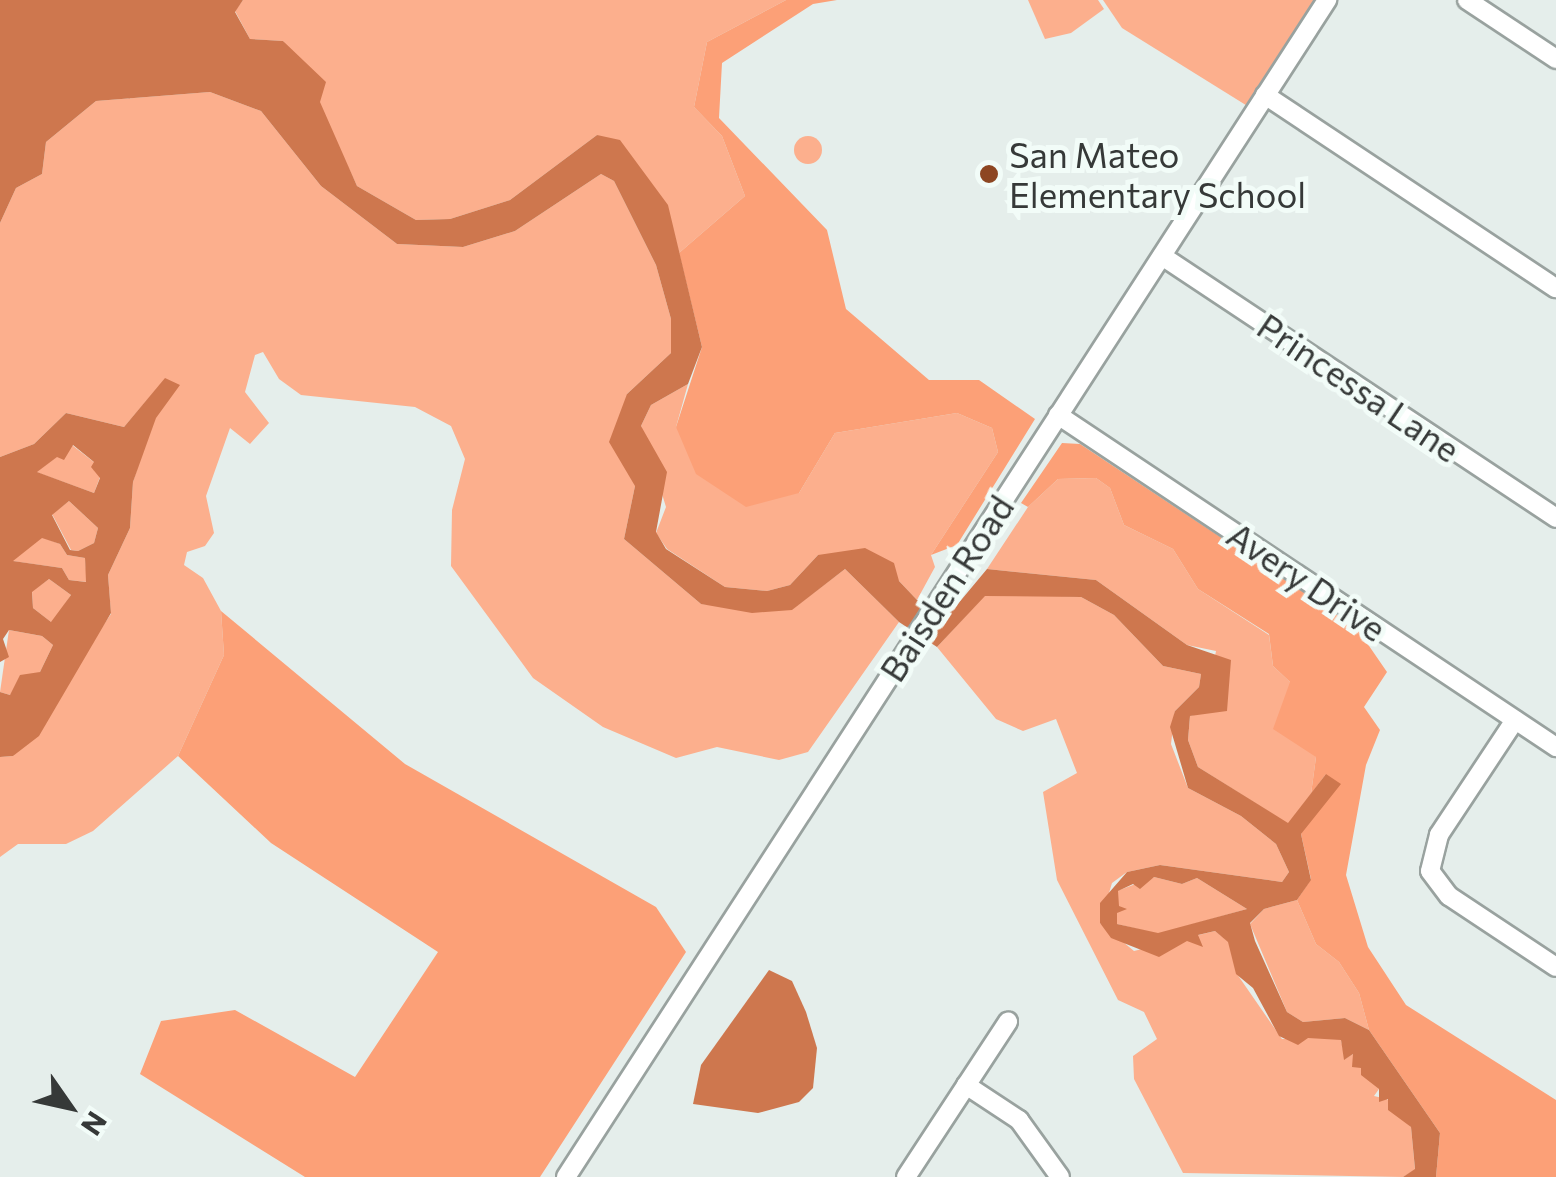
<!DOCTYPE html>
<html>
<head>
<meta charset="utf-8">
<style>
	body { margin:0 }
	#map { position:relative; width:1556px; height:1177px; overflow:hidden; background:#e5eeeb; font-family:Commissioner,sans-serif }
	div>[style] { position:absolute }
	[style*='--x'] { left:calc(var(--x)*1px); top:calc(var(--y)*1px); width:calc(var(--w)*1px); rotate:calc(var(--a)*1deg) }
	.green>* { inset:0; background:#fcaf8d }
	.round { border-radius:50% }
	.forest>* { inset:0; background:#fca077 }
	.water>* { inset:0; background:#ce774e }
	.roads { filter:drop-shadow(2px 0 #99a29f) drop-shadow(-2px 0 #99a29f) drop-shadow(0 2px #99a29f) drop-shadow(0 -2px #99a29f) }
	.minor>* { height:18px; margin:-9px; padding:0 9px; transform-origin:9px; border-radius:9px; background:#fff }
	.dots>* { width:28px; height:28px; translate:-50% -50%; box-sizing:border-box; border:5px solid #f2fcf8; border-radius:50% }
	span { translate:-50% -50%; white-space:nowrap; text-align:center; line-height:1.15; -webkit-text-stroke:10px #f2fcf8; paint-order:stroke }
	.poi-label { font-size:35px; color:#363938 }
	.left { translate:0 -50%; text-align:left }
	.street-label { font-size:35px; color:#363938 }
	.north { position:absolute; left:20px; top:1057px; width:100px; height:100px; -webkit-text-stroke:8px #f2fcf8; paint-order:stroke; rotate:124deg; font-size:28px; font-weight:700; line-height:40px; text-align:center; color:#363938 }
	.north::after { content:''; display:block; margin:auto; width:35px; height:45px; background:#363938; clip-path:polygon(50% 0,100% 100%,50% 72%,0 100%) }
</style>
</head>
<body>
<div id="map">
	<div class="green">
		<div style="clip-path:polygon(243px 0,786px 0,707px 42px,694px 107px,722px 136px,745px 196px,679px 253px,667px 205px,597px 135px,510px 200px,450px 219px,416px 220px,357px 186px,298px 60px,283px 41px,250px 39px,235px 11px)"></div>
		<div style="clip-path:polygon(1028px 0,1098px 0,1104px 9px,1071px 33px,1045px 39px)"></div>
		<div style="clip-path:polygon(1103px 0,1317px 0,1249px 107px,1122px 28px)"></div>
		<div style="clip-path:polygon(210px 92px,261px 111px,321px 186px,397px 244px,463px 247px,515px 231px,601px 174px,614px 181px,656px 265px,671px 319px,671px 353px,627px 394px,635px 486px,624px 539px,701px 604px,791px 610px,845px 569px,899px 622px,808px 752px,779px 760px,717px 747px,676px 758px,603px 727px,533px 678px,451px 566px,452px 510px,465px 459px,451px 426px,415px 407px,301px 395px,279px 379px,263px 352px,255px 355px,245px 392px,269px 423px,250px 444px,230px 428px,206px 496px,214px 533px,205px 546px,187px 552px,184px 565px,203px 578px,221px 611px,224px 655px,178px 756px,93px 831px,66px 844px,18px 844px,0 857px,0 757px,13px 756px,111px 614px,108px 575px,130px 528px,133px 482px,165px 379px,124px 427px,66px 413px,34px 444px,0 457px,0 223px,16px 188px,42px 174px,46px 142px,96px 101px)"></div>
		<div class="round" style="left:794px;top:136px;width:28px;height:28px"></div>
		<div style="clip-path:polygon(688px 384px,676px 427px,799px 493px,835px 433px,957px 413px,992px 428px,998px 452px,931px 555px,935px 567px,917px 600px,899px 581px,818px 555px,790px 585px,767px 591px,725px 587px,667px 549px,656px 533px,666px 507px,641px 426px,651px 405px)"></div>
		<div style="clip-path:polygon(72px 445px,95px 463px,100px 477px,94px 493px,36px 472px)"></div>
		<div style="clip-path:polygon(1096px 478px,1110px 488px,1124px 525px,1173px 549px,1198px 589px,1269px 635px,1273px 666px,1290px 682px,1316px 757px,1311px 794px,1288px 824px,1198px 767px,1188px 740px,1190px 716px,1204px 712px,1216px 651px,1187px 645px,1096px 580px,987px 569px,1028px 507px,1058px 479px)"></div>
		<div style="clip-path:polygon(69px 501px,98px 528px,94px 543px,78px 551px,71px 550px,52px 514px)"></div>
		<div style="clip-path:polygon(42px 537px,60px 544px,67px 555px,85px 558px,87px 582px,69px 580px,62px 568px,12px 561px)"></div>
		<div style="clip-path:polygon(49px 579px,71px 595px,52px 623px,33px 608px,32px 591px)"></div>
		<div style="clip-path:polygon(1000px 593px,1081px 597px,1114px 615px,1163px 666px,1201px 674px,1199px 687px,1175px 711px,1171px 744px,1188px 788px,1241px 816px,1276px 844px,1289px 872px,1282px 882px,1160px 865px,1127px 872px,1112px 883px,1100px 923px,1134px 951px,1215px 931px,1229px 942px,1237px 974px,1282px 1039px,1334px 1037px,1341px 1040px,1345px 1059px,1353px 1054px,1379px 1089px,1374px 1096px,1387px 1099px,1411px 1127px,1415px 1170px,1403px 1177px,1183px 1173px,1134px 1079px,1133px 1056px,1157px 1039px,1144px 1012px,1118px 1000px,1057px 880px,1043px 792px,1077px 773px,1056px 719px,1023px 731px,996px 719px,937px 647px,984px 596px)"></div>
		<div style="clip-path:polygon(9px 630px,42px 636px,53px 645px,40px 672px,10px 695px,0 692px)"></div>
		<div style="clip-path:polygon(1154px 877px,1182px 884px,1197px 878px,1247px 909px,1158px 934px,1117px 924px,1117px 891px)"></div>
		<div style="clip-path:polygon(1297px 900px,1316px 944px,1339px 962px,1359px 993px,1369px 1030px,1345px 1018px,1303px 1022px,1287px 1012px,1250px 924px,1264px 909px)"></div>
	</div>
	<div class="forest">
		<div style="clip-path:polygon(786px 0,837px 0,813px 4px,722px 63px,719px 118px,827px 230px,846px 309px,929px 380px,979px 380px,1035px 419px,957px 545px,931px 555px,998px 452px,992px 428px,957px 413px,835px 433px,799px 493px,746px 507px,696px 474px,676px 427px,702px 347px,679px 253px,745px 196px,722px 136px,694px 107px,707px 42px)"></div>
		<div style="clip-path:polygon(1062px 443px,1080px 444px,1356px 627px,1387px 672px,1364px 707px,1380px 730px,1366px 765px,1346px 875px,1368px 947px,1406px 1005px,1556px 1100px,1556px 1177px,1436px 1177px,1440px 1133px,1369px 1030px,1359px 993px,1339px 962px,1316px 944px,1297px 900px,1311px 879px,1301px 834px,1326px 774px,1311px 794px,1316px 757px,1273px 729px,1290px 682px,1273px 666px,1269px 634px,1198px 589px,1173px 549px,1124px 525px,1110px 488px,1096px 478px,1058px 479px,1028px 507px,1021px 503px)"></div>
		<div style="clip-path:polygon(221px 611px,405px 764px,656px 907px,686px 952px,540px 1177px,305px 1177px,140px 1074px,161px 1021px,235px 1010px,355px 1077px,438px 952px,271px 843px,178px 756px,224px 655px)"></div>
	</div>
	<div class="water">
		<div style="clip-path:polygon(evenodd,0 0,243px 0,235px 12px,250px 39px,283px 41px,326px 82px,320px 102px,357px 186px,416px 220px,450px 219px,510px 200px,597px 135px,620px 140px,668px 205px,702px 347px,688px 384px,651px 405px,641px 426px,667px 472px,656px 532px,666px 549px,725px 587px,767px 591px,790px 585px,818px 555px,865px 548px,894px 563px,899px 581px,917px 600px,957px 605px,987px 569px,1096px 580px,1187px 645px,1231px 660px,1227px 711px,1190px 716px,1188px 740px,1198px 767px,1288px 823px,1326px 774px,1341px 784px,1301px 834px,1311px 880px,1297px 900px,1264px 909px,1250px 923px,1255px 941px,1287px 1012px,1303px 1022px,1345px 1018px,1369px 1030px,1440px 1133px,1436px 1177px,1403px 1177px,1415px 1169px,1411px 1127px,1388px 1110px,1388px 1099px,1379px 1102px,1379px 1089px,1361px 1075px,1361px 1068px,1352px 1067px,1353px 1054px,1344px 1060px,1341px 1040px,1308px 1038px,1298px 1045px,1279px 1036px,1253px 988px,1236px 974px,1228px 942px,1215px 931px,1198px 935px,1203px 947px,1187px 941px,1159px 957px,1111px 938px,1100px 923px,1100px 903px,1127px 872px,1160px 865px,1282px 882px,1289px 872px,1276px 844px,1241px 816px,1188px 788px,1170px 727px,1175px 711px,1199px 687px,1201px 674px,1163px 666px,1114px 615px,1081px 597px,985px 596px,937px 647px,899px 622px,845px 569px,792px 610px,752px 613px,701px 604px,624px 539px,635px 486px,609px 442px,627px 394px,671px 353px,671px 319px,656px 265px,614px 181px,601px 174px,515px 231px,463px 247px,397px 244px,321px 186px,261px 111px,210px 92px,96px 101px,46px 142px,42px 174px,16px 188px,0 223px,0 0,1154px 877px,1182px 884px,1197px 878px,1247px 909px,1158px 933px,1117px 924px,1117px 913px,1127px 909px,1119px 906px,1118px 891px,1133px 884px,1140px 889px,1154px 877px)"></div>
		<div style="clip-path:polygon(evenodd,165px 378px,180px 385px,156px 418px,133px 482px,130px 528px,108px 575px,111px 613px,39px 736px,13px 756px,0 757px,0 692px,10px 695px,20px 675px,40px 672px,53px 645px,42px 636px,9px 630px,3px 639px,9px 657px,0 662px,0 457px,34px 444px,66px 413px,124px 427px,165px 378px,73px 445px,94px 462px,91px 467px,100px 478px,94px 493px,37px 472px,57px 457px,64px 460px,73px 445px,165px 378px,69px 501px,98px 528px,94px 543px,78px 551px,70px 550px,52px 515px,69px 501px,165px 378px,42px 538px,60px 544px,67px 555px,85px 558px,86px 582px,69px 580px,62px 568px,13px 561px,42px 538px,165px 378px,49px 579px,71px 595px,51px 622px,33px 608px,32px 592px,49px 579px)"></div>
		<div style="clip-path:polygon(769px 970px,792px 981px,806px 1012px,817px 1048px,813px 1088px,799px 1102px,758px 1113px,693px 1104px,701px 1065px)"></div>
	</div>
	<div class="roads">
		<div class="minor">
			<div style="--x:1467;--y:0;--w:107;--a:33.5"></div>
			<div style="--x:1265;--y:95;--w:349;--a:33.6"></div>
			<div style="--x:1162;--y:256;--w:473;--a:33.6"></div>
			<div style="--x:1058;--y:415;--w:599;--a:33.69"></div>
			<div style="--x:1515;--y:720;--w:138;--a:123.5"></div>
			<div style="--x:1439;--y:835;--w:37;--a:104"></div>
			<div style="--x:1430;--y:871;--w:31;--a:53"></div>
			<div style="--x:1449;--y:896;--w:128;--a:33.6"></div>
			<div style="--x:966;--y:1085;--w:64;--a:33.4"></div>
			<div style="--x:1019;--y:1120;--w:70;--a:54.3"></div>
			<div style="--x:566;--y:1177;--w:1402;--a:-57.11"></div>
			<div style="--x:906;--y:1177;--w:186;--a:-56.7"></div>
		</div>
	</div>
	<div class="dots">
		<div style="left:989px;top:174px;background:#8d4622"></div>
	</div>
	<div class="poi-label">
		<span class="left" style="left:1009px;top:174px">San Mateo<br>Elementary School</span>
	</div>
	<div class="street-label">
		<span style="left:1359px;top:387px;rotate:34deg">Princessa Lane</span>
		<span style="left:1307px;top:581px;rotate:34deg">Avery Drive</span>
		<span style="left:946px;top:588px;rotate:-57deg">Baisden Road</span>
	</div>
	<div class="north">N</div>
</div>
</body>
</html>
